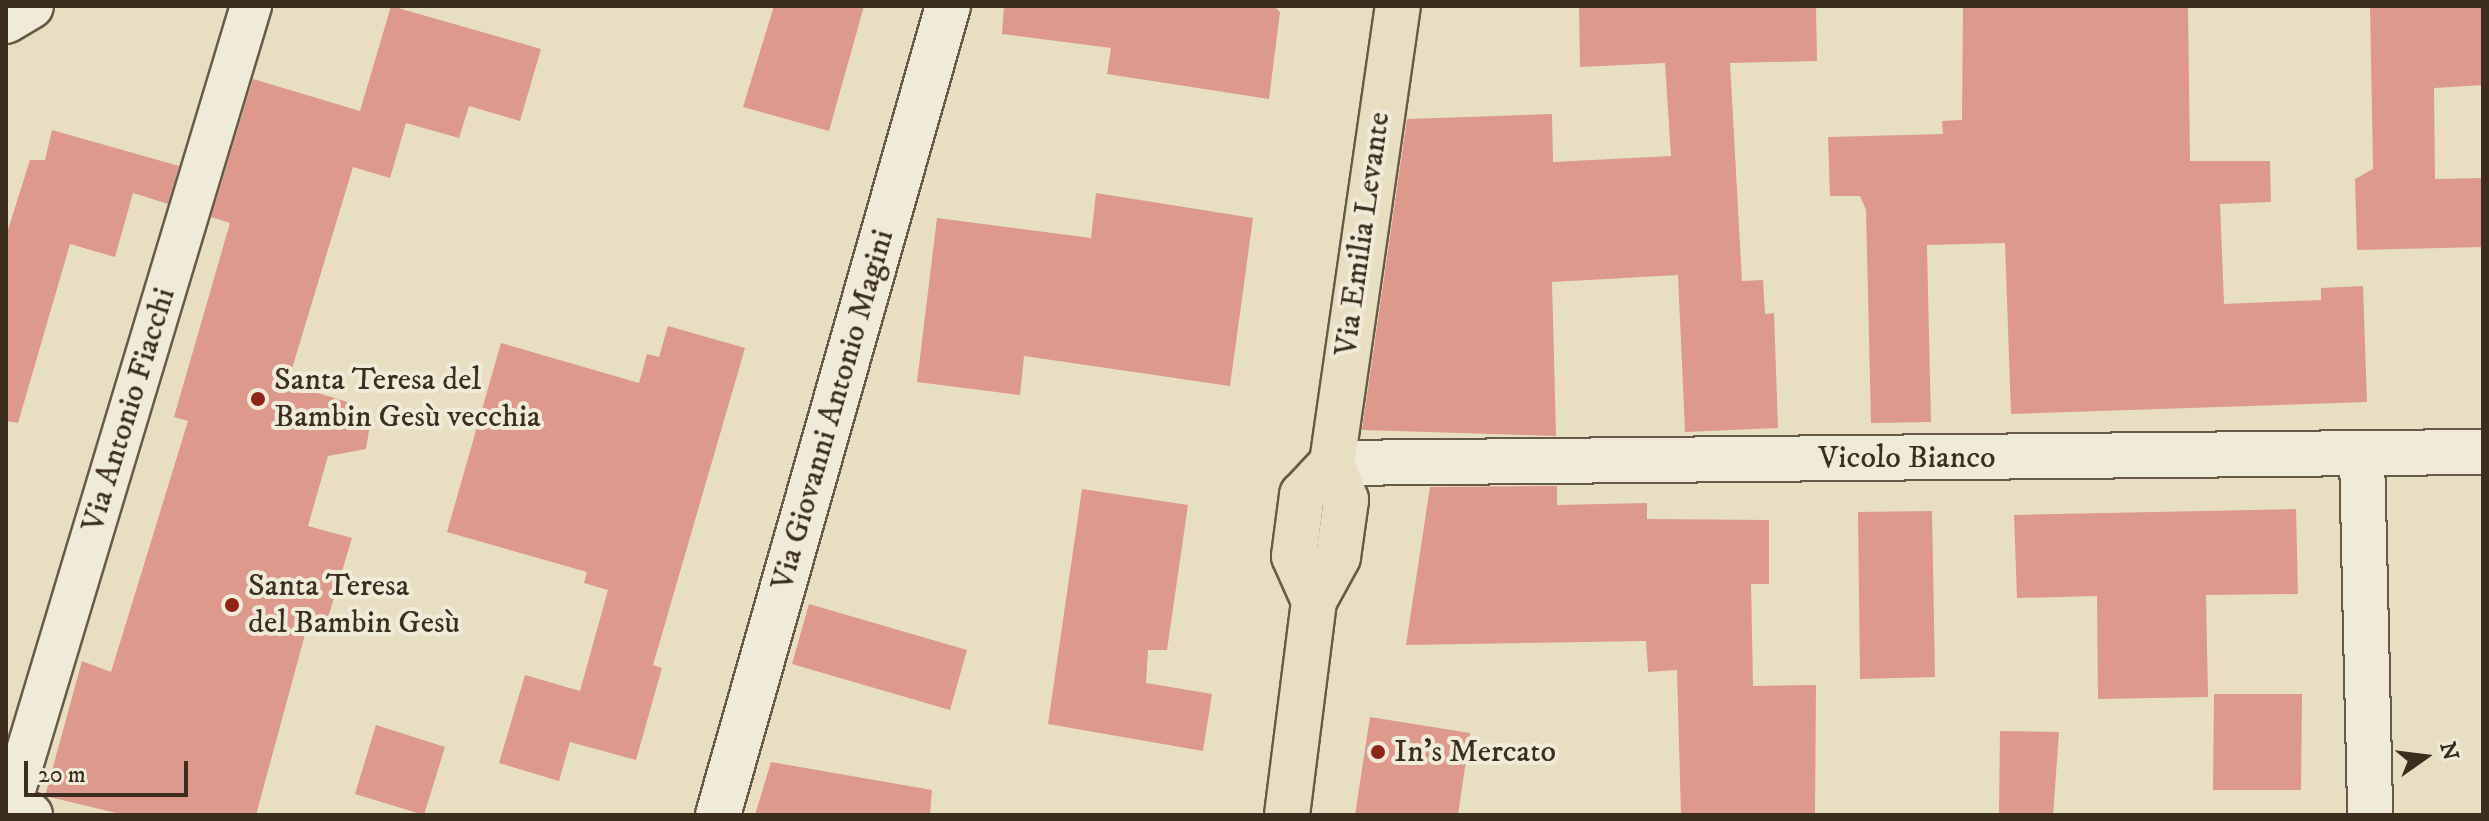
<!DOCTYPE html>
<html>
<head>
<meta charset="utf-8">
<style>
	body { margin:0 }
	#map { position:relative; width:2489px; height:821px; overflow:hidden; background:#e8dfc3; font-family:"IM FELL DW Pica",serif }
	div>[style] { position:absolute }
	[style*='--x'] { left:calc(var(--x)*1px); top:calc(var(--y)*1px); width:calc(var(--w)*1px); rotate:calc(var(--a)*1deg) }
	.building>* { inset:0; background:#dc998c }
	.roads { filter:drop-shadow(2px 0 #675a48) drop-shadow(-2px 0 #675a48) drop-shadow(0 2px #675a48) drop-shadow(0 -2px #675a48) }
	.pedestrian>* { height:40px; margin:-20px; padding:0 20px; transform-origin:20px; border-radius:20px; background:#f0ead8 }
	.minor>* { height:44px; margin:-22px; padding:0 22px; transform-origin:22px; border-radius:22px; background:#f0ead8 }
	.tertiary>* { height:44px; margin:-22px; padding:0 22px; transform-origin:22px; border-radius:22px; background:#f0ead8 }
	.primary>* { height:44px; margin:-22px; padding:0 22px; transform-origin:22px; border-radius:22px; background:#e8dfc3 }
	.dots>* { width:22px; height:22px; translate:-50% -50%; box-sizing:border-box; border:4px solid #f0ead8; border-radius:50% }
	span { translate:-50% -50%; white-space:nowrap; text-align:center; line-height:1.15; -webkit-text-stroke:8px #f0ead8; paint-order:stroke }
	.street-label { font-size:32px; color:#3c2e1f }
	.poi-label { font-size:32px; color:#3c2e1f }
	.left { translate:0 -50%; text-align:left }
	.frame { position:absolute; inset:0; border:8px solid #3c2e1f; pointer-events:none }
	.north { position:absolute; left:2385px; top:717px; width:80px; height:80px; -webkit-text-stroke:6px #f0ead8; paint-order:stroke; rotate:76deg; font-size:22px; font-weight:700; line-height:32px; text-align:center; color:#3c2e1f }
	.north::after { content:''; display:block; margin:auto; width:28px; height:36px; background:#3c2e1f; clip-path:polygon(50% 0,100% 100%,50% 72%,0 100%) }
	.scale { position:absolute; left:24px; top:761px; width:164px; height:36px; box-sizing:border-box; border:4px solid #3c2e1f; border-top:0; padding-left:10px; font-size:24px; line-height:28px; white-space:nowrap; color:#3c2e1f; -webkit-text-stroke:6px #f0ead8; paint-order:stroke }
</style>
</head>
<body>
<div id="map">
	<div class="building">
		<div style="clip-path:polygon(391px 6px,541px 49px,520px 121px,469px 106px,459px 138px,406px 123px,390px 178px,353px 167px,291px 372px,322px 381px,318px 393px,354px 404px,371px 419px,366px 449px,328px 456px,308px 526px,352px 538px,324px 631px,307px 627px,256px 815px,125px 815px,45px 796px,82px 661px,111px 672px,188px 421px,174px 417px,230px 223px,211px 217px,253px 79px,360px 111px)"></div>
		<div style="clip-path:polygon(774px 6px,864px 6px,829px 131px,743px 107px)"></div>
		<div style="clip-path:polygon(1004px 6px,1274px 6px,1280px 12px,1269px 99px,1107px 74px,1111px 48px,1002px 34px)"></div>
		<div style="clip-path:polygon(1579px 6px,1816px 6px,1817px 61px,1730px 63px,1742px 281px,1763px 280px,1765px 314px,1774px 313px,1778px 428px,1685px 432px,1678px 275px,1552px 282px,1556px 436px,1362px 430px,1407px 119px,1552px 114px,1553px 162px,1671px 156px,1665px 63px,1580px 67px)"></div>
		<div style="clip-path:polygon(1963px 6px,2188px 6px,2190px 161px,2270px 161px,2271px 202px,2220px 204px,2224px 304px,2321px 300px,2321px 288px,2363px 286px,2367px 402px,2011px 414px,2005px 243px,1927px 245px,1931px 422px,1871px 423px,1866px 210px,1860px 196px,1830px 196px,1828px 137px,1943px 134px,1942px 121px,1962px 120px)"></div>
		<div style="clip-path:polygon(2370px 6px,2483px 6px,2483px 85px,2434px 88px,2435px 179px,2483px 178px,2483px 247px,2357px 250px,2355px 179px,2373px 169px)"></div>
		<div style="clip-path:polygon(52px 130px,179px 166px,168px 204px,133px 193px,115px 257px,70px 244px,18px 423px,6px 421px,6px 236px,30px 160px,45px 160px)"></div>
		<div style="clip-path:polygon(1096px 193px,1253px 218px,1230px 386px,1024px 356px,1020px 395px,917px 382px,937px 218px,1091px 238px)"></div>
		<div style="clip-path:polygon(668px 326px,745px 348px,653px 665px,662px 668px,636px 760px,570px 742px,559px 781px,499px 763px,525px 675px,580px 691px,608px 590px,584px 583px,587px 572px,447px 532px,501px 343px,639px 383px,647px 354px,659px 357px)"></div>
		<div style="clip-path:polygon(1557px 486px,1557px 505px,1647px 503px,1647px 519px,1769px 520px,1769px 584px,1751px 584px,1753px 686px,1816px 685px,1815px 815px,1681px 815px,1677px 670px,1648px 672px,1646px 641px,1406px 645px,1430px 487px)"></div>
		<div style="clip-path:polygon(1082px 489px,1188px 505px,1167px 650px,1148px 650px,1146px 683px,1212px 694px,1203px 751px,1048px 724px)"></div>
		<div style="clip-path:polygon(2296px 509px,2298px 594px,2206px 595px,2208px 697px,2098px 699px,2097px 596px,2017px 598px,2014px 515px)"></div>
		<div style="clip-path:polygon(1932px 511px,1935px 677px,1860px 679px,1858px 512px)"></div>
		<div style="clip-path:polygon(809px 604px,967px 650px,950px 710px,792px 664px)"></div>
		<div style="clip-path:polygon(2214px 694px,2302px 694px,2301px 790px,2213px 790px)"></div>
		<div style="clip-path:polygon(1370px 717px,1470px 733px,1458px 815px,1355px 815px)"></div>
		<div style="clip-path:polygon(376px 725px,445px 747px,424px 815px,355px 794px)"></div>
		<div style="clip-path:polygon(2000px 731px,2059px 732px,2053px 815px,1999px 815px)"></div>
		<div style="clip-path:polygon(771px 762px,932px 790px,930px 815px,755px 815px)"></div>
	</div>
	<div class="roads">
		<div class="pedestrian">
			<div style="--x:9;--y:810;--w:840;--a:-73.25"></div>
		</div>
		<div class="minor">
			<div style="--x:2362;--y:455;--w:360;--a:88.7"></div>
			<div style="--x:1332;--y:463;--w:1151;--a:-0.55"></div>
			<div style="--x:7;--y:815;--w:23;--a:0"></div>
			<div style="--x:718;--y:815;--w:841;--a:-74.13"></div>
		</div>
		<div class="tertiary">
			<div style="--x:6;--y:21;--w:29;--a:-31"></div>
		</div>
		<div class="primary">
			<div style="--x:1314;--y:601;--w:49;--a:-114"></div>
			<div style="--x:1294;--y:556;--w:62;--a:-82.5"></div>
			<div style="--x:1302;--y:495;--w:44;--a:-46.8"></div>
			<div style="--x:1287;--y:815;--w:216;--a:-82.8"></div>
			<div style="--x:1314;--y:601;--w:50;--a:-61.4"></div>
			<div style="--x:1338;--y:557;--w:58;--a:-82"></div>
			<div style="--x:1346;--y:500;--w:40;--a:-111"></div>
			<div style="--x:1332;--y:463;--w:462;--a:-81.8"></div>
		</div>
	</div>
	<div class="dots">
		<div style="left:258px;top:399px;background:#8f2418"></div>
		<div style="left:232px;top:605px;background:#8f2418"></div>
		<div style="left:1378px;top:752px;background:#8f2418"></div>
	</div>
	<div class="street-label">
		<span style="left:1363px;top:234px;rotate:-82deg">Via Emilia Levante</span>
		<span style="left:129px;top:410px;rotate:-73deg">Via Antonio Fiacchi</span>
		<span style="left:833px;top:410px;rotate:-74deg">Via Giovanni Antonio Magini</span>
		<span style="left:1907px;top:458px">Vicolo Bianco</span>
	</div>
	<div class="poi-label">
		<span class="left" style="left:274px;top:399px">Santa Teresa del<br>Bambin Gesù vecchia</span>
		<span class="left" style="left:248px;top:605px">Santa Teresa<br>del Bambin Gesù</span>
		<span class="left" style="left:1394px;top:752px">In's Mercato</span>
	</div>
	<div class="frame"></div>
	<div class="north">N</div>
	<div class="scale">20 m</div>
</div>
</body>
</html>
